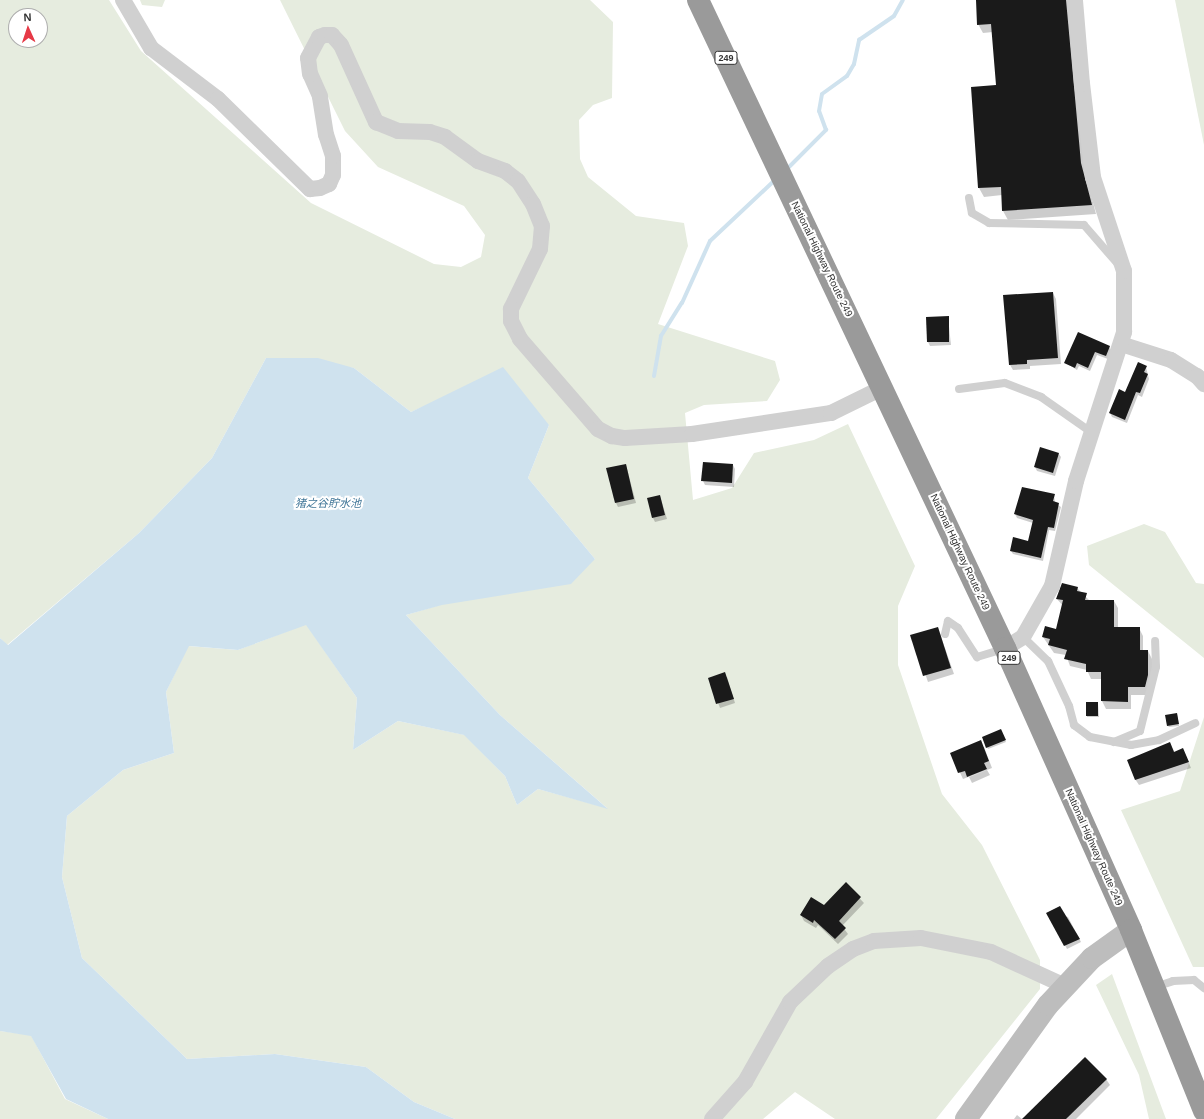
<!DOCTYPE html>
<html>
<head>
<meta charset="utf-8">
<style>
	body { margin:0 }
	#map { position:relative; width:1204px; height:1119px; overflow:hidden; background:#fff; font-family:Arial,"Noto Sans JP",sans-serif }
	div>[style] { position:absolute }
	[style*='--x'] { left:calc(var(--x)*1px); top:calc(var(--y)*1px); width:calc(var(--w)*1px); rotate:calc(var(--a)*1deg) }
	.green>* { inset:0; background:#e6ecdf }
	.water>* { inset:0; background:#cfe2ee }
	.shadow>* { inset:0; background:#0003 }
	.stream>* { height:4px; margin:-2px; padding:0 2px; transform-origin:2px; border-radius:2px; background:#cfe2ee }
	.building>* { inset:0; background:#1a1a1a }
	.lane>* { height:8px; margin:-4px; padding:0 4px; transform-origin:4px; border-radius:4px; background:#d0d0d0 }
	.street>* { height:16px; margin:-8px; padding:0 8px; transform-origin:8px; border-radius:8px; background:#d0d0d0 }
	.secondary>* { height:22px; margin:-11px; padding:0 11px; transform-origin:11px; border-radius:11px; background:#bdbdbd }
	.highway>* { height:22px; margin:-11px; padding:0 11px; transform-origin:11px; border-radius:11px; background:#9a9a9a }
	span { translate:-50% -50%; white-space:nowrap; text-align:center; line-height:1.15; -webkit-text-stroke:4px #fff; paint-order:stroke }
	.shield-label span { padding:1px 3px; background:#fff; border:1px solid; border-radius:3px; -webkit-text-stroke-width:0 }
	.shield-label { font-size:9px; color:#333; font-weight:700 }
	.street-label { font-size:10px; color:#333 }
	.water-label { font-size:11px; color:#3f7597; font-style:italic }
	.north { position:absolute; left:8px; top:8px; width:40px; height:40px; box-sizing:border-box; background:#fff; border:1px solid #adadad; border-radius:50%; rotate:357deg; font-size:11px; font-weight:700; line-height:16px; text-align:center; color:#333 }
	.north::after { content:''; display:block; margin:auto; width:14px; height:18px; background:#e63946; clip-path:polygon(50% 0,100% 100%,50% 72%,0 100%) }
</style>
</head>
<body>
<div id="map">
	<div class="green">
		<div style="clip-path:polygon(evenodd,0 0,109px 0,141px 51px,311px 203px,434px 264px,461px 267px,481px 257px,485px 235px,464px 206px,378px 167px,345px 131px,280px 0,590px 0,613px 22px,612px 98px,593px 105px,579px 120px,580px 159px,588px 177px,636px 216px,684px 223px,688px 246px,658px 324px,775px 361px,780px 380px,767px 401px,704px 405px,685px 413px,693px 500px,732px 488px,754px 453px,814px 440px,848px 424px,915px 566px,898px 606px,898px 665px,942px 794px,982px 845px,1040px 960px,1040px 989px,936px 1119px,835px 1119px,795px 1092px,763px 1119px,455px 1119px,414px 1102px,366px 1067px,275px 1054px,187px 1059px,82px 958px,62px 877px,67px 816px,123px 770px,174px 753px,166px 692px,188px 646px,238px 650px,306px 624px,357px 698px,353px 750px,398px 721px,465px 735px,505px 776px,517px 805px,538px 789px,607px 808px,500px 715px,406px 615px,595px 559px,528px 478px,549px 425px,452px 394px,411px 412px,354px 368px,266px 358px,212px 458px,139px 533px,7px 645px,0 638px,0 0,16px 16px,40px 16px,40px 40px,16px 40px,16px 16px)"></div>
		<div style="clip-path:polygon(140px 0,165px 0,162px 7px,142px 5px)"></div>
		<div style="clip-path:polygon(1175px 0,1204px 0,1204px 145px)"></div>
		<div style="clip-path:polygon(1144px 524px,1165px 532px,1196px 583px,1204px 584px,1204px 658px,1089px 565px,1087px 546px)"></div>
		<div style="clip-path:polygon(1204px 717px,1204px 967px,1193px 967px,1121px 810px,1180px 791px)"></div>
		<div style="clip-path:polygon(1112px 974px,1166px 1119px,1149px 1119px,1139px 1075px,1096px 985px)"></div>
		<div style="clip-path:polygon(0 1031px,31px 1035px,65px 1099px,108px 1119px,0 1119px)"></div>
	</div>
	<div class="water">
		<div style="clip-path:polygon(266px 358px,318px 358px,354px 368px,411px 412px,503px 367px,549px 425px,528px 478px,595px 559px,571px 584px,442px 605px,406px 615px,500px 715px,608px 809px,538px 789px,517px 805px,505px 776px,464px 735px,398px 721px,353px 750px,357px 698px,306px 625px,238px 650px,189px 646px,166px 692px,174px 753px,123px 770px,67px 816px,62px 877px,82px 958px,187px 1059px,275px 1054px,366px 1067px,414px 1102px,455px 1119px,108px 1119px,66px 1099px,31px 1036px,0 1031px,0 638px,8px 645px,139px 533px,212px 458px)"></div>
	</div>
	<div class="shadow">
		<div style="clip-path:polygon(977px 0,1073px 0,1085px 172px,1096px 214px,1008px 220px,1003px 211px,1002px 195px,984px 197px,979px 188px,972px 88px,997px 86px,993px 32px,983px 33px,978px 24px)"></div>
		<div style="clip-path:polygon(1053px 293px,1056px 299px,1061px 364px,1030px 366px,1030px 369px,1013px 370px,1010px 365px)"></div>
		<div style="clip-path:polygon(948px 317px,951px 345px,930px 346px,928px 342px)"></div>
		<div style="clip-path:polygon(1109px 347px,1111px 350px,1108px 359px,1097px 355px,1090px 371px,1079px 366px,1077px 370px,1066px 363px)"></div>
		<div style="clip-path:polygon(1146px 367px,1149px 379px,1142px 397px,1138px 395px,1127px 423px,1112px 417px,1110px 413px)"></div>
		<div style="clip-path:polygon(1058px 453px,1061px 457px,1055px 476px,1037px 471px,1035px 467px)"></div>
		<div style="clip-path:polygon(704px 463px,733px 465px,735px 469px,734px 487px,705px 485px,703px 481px)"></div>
		<div style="clip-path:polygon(626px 465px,636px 503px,618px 507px,616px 503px)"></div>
		<div style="clip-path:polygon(1054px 494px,1055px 503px,1061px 507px,1055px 531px,1049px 530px,1043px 561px,1013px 554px,1011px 551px,1029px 542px,1033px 523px,1017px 518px,1015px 514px)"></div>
		<div style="clip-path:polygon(660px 496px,667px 519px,655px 522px,653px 518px)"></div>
		<div style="clip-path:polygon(1077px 588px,1090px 601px,1114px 601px,1118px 608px,1118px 628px,1139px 628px,1143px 636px,1143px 651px,1148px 651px,1152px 659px,1152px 683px,1149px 695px,1131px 695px,1131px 709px,1106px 709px,1102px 701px,1102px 679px,1091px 679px,1087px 670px,1070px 666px,1066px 655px,1054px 653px,1043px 637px,1057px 630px,1063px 606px,1057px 599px)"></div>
		<div style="clip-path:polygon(938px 628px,954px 674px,928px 682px,912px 636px)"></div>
		<div style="clip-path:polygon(727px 677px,735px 703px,720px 708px,709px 679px)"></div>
		<div style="clip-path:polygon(1098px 703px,1099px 717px,1087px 717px,1087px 716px)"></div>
		<div style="clip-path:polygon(1177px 714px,1179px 726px,1169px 727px,1168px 726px)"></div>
		<div style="clip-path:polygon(1001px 732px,1006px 742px,988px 749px,987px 747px)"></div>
		<div style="clip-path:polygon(1170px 743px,1175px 753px,1183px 749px,1191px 768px,1139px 785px,1135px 779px)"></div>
		<div style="clip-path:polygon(984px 747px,992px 768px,963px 779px,951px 753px)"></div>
		<div style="clip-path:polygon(987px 770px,990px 775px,972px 783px,969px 777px)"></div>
		<div style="clip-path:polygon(846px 884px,864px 903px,842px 926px,848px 934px,838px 944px,818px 925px,816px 928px,804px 921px,801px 915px,824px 906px)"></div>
		<div style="clip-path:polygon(1048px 913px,1068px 917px,1081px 942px,1067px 949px)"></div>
		<div style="clip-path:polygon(1106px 1079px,1110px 1085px,1076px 1119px,1023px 1119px)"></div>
		<div style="clip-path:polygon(1017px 1115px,1022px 1119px,1014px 1119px)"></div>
	</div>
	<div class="stream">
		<div style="--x:786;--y:170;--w:57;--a:-45"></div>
		<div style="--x:826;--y:130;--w:20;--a:-110"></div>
		<div style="--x:819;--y:111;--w:17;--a:-80"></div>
		<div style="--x:822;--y:94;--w:31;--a:-36"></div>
		<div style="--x:847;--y:76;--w:14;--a:-60"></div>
		<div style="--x:854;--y:64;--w:25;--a:-78"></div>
		<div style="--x:859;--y:40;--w:42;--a:-34.4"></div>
		<div style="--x:894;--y:16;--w:18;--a:-61"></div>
		<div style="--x:654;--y:376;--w:41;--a:-80.1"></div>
		<div style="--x:661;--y:336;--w:39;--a:-58"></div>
		<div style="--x:682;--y:303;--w:68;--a:-65.7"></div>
		<div style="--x:710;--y:241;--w:89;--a:-43.2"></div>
	</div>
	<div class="building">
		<div style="clip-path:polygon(976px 0,1066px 0,1081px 163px,1092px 205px,1002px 211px,1001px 187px,978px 188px,971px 87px,996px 85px,991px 24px,977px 25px)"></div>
		<div style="clip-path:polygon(1053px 292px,1058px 358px,1027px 360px,1027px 364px,1009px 365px,1003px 295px)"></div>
		<div style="clip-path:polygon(949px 316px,949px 342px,927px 342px,926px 317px)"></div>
		<div style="clip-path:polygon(1078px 332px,1110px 346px,1106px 356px,1095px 352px,1088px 368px,1077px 363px,1075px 368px,1064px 363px)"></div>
		<div style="clip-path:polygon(1138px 362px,1147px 366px,1144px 372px,1148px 374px,1140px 393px,1136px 392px,1125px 420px,1109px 413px,1119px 389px,1125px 392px)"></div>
		<div style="clip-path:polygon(1040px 447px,1059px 453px,1053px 473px,1034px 467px)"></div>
		<div style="clip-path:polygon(703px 462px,733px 464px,732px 483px,701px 481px)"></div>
		<div style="clip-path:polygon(626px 464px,634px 499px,615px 503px,606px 468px)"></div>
		<div style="clip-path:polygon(1022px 487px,1055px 494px,1053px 501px,1059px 503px,1054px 528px,1048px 527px,1041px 558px,1010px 551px,1013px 537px,1028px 541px,1033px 520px,1014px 514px)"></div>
		<div style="clip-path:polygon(660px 495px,665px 515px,652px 518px,647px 498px)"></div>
		<div style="clip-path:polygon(1062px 583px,1078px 587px,1077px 591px,1087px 593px,1085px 600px,1114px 600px,1114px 627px,1140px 627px,1140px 650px,1148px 650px,1148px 675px,1145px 687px,1128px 687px,1128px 702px,1101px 701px,1101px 672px,1086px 672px,1086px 664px,1064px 659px,1067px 650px,1048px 645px,1050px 639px,1042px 637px,1045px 626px,1056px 629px,1063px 600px,1056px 599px)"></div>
		<div style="clip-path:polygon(938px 627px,951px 668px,923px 676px,910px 635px)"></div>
		<div style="clip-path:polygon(725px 672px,734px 699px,716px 704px,708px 678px)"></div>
		<div style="clip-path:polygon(1086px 702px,1098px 702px,1098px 716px,1086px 716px)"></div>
		<div style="clip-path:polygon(1177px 713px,1179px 724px,1167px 726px,1165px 715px)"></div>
		<div style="clip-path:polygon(1001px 729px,1006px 740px,986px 748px,982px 737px)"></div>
		<div style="clip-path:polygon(981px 740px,989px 761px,984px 763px,987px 769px,967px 777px,965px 771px,958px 773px,950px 753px)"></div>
		<div style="clip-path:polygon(1170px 742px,1174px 752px,1183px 748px,1189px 762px,1135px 780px,1127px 760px)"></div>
		<div style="clip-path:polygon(846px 882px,861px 897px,839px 921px,846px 928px,835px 939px,814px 920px,813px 923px,800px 915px,811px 897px,824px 905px)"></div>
		<div style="clip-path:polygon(1060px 906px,1080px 939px,1064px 946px,1046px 913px)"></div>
		<div style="clip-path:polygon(1085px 1057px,1107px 1079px,1066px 1119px,1022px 1119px)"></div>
	</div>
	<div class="lane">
		<div style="--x:969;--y:198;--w:15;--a:79"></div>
		<div style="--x:972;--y:213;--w:20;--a:30"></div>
		<div style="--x:989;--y:223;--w:95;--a:1.2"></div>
		<div style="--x:1084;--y:225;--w:50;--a:49"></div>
		<div style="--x:959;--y:389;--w:46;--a:-7.4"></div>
		<div style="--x:1005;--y:383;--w:39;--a:21"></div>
		<div style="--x:1041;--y:397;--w:61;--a:35"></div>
		<div style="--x:945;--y:634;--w:13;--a:-77"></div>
		<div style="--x:948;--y:621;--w:12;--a:35"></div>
		<div style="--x:958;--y:628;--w:35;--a:57"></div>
		<div style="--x:977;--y:657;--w:28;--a:-17"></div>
		<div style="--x:1023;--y:637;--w:35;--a:44"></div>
		<div style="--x:1048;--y:661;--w:50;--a:65"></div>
		<div style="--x:1069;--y:706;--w:20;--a:75"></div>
		<div style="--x:1074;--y:725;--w:20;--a:37"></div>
		<div style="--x:1090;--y:737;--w:42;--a:11"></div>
		<div style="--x:1131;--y:745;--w:28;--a:-10"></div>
		<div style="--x:1159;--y:740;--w:40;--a:-25"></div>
		<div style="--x:1114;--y:742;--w:28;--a:-23"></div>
		<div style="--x:1140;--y:731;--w:66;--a:-76"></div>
		<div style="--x:1156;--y:667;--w:26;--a:-92"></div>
		<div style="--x:1155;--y:987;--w:19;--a:-18"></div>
		<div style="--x:1173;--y:981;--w:21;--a:-3"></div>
		<div style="--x:1194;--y:980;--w:13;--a:39"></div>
	</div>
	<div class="street">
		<div style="--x:123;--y:0;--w:56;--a:59.7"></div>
		<div style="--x:151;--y:48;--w:84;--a:37.3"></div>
		<div style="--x:218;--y:99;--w:129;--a:44.4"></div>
		<div style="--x:310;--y:189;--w:10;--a:-6"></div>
		<div style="--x:320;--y:188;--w:10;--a:-24"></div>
		<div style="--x:329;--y:184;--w:10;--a:-66"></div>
		<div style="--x:333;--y:175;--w:19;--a:-90"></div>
		<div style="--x:333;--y:156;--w:22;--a:-108"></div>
		<div style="--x:326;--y:135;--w:39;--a:-99"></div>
		<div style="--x:320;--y:96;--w:24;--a:-114"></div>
		<div style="--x:310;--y:74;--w:16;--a:-97"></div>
		<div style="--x:308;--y:58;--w:24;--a:-62"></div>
		<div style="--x:319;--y:37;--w:6;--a:-18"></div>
		<div style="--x:325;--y:35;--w:7;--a:0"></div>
		<div style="--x:332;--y:35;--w:13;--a:48"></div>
		<div style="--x:341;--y:45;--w:85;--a:65.6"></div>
		<div style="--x:376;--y:122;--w:24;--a:22"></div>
		<div style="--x:398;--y:131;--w:32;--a:2"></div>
		<div style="--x:430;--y:132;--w:16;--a:18"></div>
		<div style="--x:445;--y:137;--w:41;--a:36"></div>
		<div style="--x:478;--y:161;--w:29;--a:20"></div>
		<div style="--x:505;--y:171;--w:16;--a:38"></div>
		<div style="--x:518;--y:181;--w:27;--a:57"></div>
		<div style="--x:533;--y:204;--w:24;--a:68"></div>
		<div style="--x:542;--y:226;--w:23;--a:95"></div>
		<div style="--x:540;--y:249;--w:67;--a:115.8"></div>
		<div style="--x:511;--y:309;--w:12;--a:90"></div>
		<div style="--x:511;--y:321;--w:20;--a:63"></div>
		<div style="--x:520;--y:339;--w:119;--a:49.1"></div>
		<div style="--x:598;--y:429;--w:16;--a:27"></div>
		<div style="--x:612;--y:436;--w:13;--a:9"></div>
		<div style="--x:625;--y:438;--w:67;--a:-3.4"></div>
		<div style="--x:692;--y:434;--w:141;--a:-8.6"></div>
		<div style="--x:831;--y:413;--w:59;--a:-26.1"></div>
		<div style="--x:1121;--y:344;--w:52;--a:17.7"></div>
		<div style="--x:1171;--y:360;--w:31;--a:32"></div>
		<div style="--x:1197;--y:376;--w:11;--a:49"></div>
		<div style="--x:1005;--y:648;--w:21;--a:-31"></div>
		<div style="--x:1023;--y:637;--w:59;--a:-60.4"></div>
		<div style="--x:1052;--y:586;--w:108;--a:-77.1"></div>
		<div style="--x:1076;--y:481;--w:157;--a:-72.1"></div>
		<div style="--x:1124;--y:332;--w:61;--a:-90"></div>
		<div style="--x:1124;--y:271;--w:99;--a:-108.3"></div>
		<div style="--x:1093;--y:177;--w:94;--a:-96.7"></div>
		<div style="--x:1082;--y:84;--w:84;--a:-94.8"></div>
		<div style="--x:712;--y:1119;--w:50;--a:-48.3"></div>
		<div style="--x:745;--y:1082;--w:92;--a:-60.6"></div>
		<div style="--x:790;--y:1002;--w:52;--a:-43.5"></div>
		<div style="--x:828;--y:966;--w:30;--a:-34"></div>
		<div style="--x:853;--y:949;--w:22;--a:-21"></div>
		<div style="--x:874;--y:941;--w:47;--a:-3.7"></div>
		<div style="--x:921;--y:938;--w:71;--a:11.3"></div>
		<div style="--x:991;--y:952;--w:84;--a:24.7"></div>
	</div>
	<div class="secondary">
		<div style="--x:966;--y:1119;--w:140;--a:-54.3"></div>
		<div style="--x:1048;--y:1005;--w:64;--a:-46.9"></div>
		<div style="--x:1092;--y:958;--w:48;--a:-35.7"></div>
	</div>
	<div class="highway">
		<div style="--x:698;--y:0;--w:717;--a:64.65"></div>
		<div style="--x:1005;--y:648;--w:309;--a:65.9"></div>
		<div style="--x:1131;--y:930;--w:195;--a:68"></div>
	</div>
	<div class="shield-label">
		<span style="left:726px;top:58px">249</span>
		<span style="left:1009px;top:658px">249</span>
	</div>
	<div class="street-label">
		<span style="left:822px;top:259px;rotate:64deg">National Highway Route 249</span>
		<span style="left:960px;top:552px;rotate:65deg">National Highway Route 249</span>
		<span style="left:1094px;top:847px;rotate:66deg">National Highway Route 249</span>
	</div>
	<div class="water-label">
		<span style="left:328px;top:503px">猪之谷貯水池</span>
	</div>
	<div class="north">N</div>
</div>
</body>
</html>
